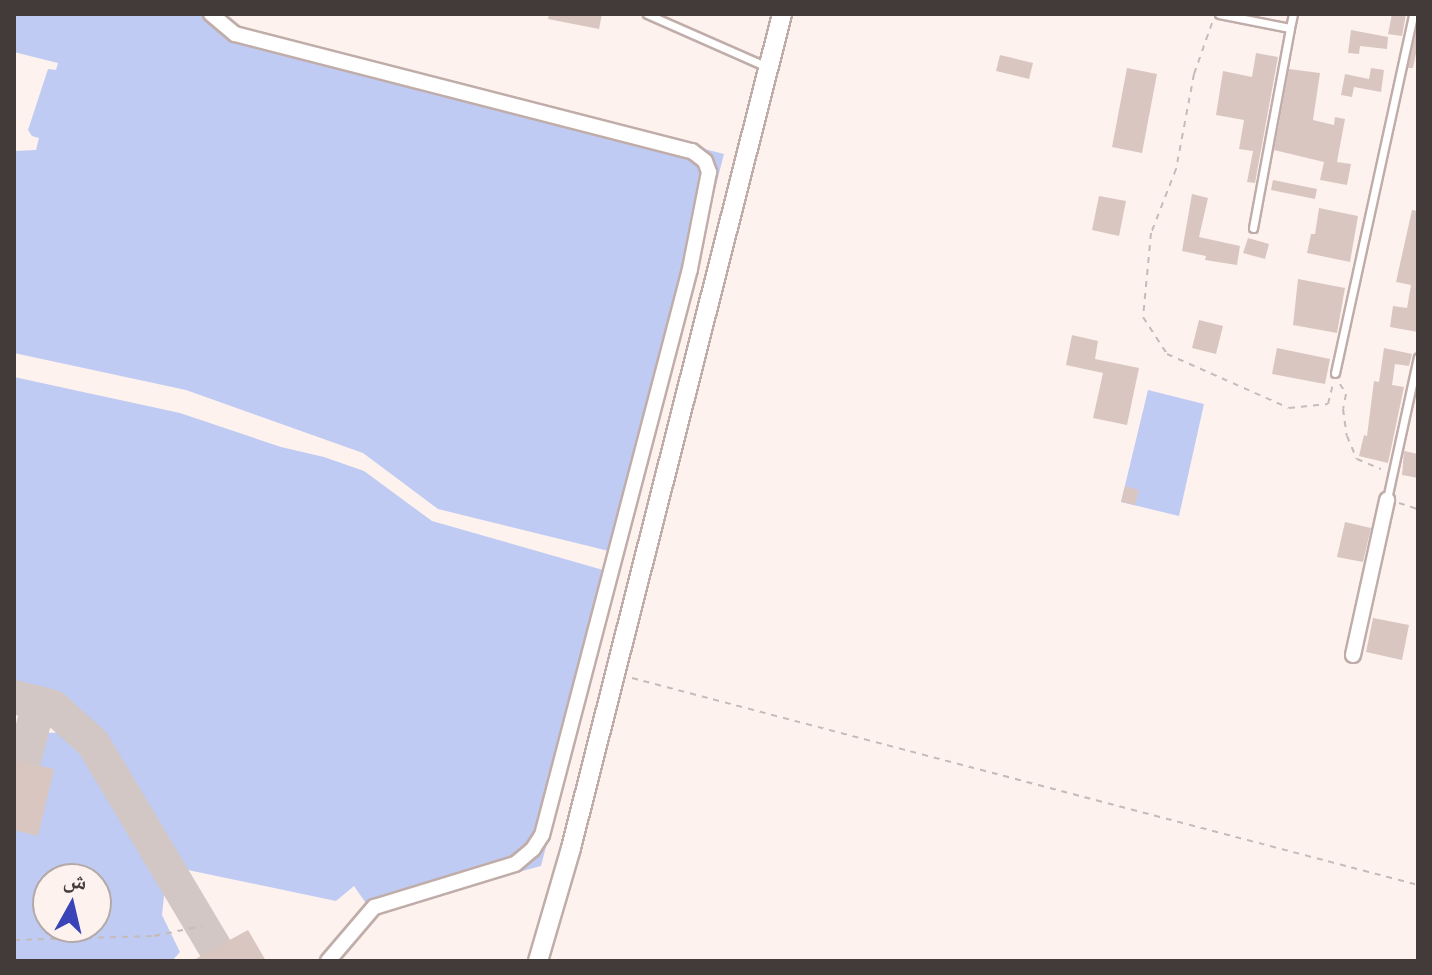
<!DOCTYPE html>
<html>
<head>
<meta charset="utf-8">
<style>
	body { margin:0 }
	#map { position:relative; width:1432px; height:975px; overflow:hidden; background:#fef2ef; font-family:"Fira Sans Condensed","Noto Naskh Arabic",sans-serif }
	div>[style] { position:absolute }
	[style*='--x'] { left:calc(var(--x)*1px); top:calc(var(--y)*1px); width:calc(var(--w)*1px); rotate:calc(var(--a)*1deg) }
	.green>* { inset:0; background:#bfcbf3 }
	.taxiway>* { height:34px; margin:-17px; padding:0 17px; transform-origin:17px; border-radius:17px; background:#d2c7c4 }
	.building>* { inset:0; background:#d9c6c1 }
	.path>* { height:2px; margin-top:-1px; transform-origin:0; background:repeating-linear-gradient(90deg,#c6bbb8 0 6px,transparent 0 12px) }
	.roads { filter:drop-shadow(2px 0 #c0ada9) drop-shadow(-2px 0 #c0ada9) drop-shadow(0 2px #c0ada9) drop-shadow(0 -2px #c0ada9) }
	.service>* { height:7px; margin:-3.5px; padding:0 3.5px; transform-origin:3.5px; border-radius:3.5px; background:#fff }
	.minor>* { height:14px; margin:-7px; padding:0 7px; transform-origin:7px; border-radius:7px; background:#fff }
	.tertiary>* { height:18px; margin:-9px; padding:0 9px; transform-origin:9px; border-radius:9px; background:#fff }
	span { translate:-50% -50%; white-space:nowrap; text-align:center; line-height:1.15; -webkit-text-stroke:7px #fef2ef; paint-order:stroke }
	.frame { position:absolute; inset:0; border:16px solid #433b39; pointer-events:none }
	.north { position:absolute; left:32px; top:863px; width:80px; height:80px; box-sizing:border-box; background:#fef2ef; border:2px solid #b3a9a6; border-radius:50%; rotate:8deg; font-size:22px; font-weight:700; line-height:32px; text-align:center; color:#433b39 }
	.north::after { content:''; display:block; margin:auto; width:28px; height:36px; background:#3844b7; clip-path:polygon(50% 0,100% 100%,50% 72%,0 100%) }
</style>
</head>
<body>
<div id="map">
	<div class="green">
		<div style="clip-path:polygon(14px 14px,218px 14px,233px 28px,724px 154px,621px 554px,438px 509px,363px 453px,186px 390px,14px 353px,14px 151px,36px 150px,39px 138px,32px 136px,28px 130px,48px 69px,56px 70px,58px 63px,14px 52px)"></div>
		<div style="clip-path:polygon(14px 377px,180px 413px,281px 447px,324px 457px,364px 471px,432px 521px,617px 574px,541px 866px,372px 912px,354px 886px,336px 901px,183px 869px,103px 739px,71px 702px,14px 686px)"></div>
		<div style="clip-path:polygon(1148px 390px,1204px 404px,1179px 516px,1121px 502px)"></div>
		<div style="clip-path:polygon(evenodd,66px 732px,83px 750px,165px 887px,162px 915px,180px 952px,172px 961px,14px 961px,14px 766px,35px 771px,41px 743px,47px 733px,66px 732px,48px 879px,96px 879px,96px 927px,48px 927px,48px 879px)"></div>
	</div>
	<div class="taxiway">
		<div style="--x:14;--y:697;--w:40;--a:14.4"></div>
		<div style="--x:53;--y:707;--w:54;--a:42"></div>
		<div style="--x:93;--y:743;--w:239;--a:59.2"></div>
		<div style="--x:25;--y:757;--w:56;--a:-75.5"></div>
	</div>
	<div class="building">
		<div style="clip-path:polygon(549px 14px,602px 14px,599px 29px,548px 19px)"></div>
		<div style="clip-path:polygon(1392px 14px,1406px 14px,1402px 36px,1388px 34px)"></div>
		<div style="clip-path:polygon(1418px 22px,1418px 44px,1413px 68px,1408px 68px)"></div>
		<div style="clip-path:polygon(1351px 30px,1388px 37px,1387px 49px,1360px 46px,1359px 54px,1348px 53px)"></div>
		<div style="clip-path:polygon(1256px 53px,1278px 57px,1255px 183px,1247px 182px,1253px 151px,1239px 149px,1244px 120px,1216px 115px,1223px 71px,1252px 77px)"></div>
		<div style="clip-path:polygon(1000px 55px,1033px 63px,1029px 79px,996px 71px)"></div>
		<div style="clip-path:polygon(1127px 68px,1157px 74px,1142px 153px,1112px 147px)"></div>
		<div style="clip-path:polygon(1371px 68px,1384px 70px,1381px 92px,1354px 87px,1352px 97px,1341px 95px,1345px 74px,1369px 79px)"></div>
		<div style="clip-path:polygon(1289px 69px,1320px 73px,1313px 120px,1334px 125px,1335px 117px,1345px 119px,1337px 162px,1351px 164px,1347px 185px,1320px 180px,1324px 162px,1274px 150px)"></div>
		<div style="clip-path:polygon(1273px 180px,1317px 189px,1315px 199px,1271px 190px)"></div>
		<div style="clip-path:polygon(1192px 194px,1208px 198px,1199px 237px,1240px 246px,1237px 265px,1205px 260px,1206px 256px,1182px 251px)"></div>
		<div style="clip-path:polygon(1099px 196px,1126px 201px,1119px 236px,1092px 230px)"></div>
		<div style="clip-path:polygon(1319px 208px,1358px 216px,1350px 262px,1307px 253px,1311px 234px,1315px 234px)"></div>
		<div style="clip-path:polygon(1412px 210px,1418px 211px,1418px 332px,1390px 327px,1393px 306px,1407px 308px,1411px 285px,1396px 282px)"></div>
		<div style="clip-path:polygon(1248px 238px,1269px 244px,1265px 259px,1243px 253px)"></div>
		<div style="clip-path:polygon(1298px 279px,1345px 288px,1337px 333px,1293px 325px)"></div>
		<div style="clip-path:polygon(1199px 320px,1223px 326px,1216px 354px,1192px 348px)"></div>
		<div style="clip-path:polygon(1072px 335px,1098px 341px,1095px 359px,1139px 368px,1127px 425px,1093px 418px,1103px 373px,1066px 365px)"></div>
		<div style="clip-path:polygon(1277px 348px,1330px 359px,1325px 384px,1272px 374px)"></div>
		<div style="clip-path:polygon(1384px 348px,1412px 354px,1409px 366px,1395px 364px,1392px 385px,1404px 387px,1388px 463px,1359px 456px,1364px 435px,1367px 436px,1374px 381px,1379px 382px)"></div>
		<div style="clip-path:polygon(1404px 451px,1418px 454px,1418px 478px,1402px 475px)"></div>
		<div style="clip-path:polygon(1125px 486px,1139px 490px,1135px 505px,1121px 502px)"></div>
		<div style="clip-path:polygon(1345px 522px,1371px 528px,1363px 562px,1337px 557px)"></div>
		<div style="clip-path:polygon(1373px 618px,1409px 625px,1402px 660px,1366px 652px)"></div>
		<div style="clip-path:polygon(14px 760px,54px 769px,38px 836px,14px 830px)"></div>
		<div style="clip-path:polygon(248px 930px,266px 961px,192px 961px,215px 948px)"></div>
	</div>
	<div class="path">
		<div style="--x:1212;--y:23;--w:54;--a:109.4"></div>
		<div style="--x:1194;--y:74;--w:97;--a:100.7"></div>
		<div style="--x:1176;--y:169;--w:69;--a:111.3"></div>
		<div style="--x:1151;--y:233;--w:84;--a:95.4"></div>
		<div style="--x:1143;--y:317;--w:44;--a:57"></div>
		<div style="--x:1167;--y:354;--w:133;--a:23.9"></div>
		<div style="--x:1289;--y:408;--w:39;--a:-6"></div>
		<div style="--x:1328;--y:404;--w:21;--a:-76"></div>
		<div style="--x:1340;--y:384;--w:12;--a:59"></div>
		<div style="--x:1346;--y:394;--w:15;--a:101"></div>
		<div style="--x:1343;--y:409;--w:27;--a:82"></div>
		<div style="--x:1347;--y:436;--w:25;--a:67"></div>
		<div style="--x:1357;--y:459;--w:26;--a:23"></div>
		<div style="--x:1399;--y:503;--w:20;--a:18"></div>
		<div style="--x:632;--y:678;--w:813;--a:14.75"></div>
		<div style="--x:14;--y:940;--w:140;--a:-1.6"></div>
		<div style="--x:154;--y:936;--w:49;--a:-11.8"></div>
	</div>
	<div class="roads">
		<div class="service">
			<div style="--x:647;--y:14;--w:131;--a:23.8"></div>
			<div style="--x:1219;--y:14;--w:72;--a:11.2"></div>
			<div style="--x:1290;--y:28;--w:14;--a:-78"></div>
			<div style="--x:1253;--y:228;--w:203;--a:-79.5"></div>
			<div style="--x:1335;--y:373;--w:367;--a:-77.7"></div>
			<div style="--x:1387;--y:499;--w:145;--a:-77.7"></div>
		</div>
		<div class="minor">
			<div style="--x:211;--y:14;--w:31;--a:40"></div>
			<div style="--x:235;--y:34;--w:472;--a:14.4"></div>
			<div style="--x:692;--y:151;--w:16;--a:38"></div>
			<div style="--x:705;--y:161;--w:12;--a:70"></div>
			<div style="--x:709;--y:172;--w:99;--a:101.1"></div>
			<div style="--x:690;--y:269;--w:585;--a:104.65"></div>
			<div style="--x:542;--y:835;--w:17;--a:123"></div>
			<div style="--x:533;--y:849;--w:23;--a:140"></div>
			<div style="--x:515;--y:864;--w:147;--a:163"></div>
			<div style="--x:374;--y:907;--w:71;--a:130.4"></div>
			<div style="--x:1353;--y:655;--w:159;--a:-77.6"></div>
		</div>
		<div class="tertiary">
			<div style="--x:538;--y:961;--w:118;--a:-73.7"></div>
			<div style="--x:571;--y:848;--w:860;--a:-75.8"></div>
		</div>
	</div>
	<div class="frame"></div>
	<div class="north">ش</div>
</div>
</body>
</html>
